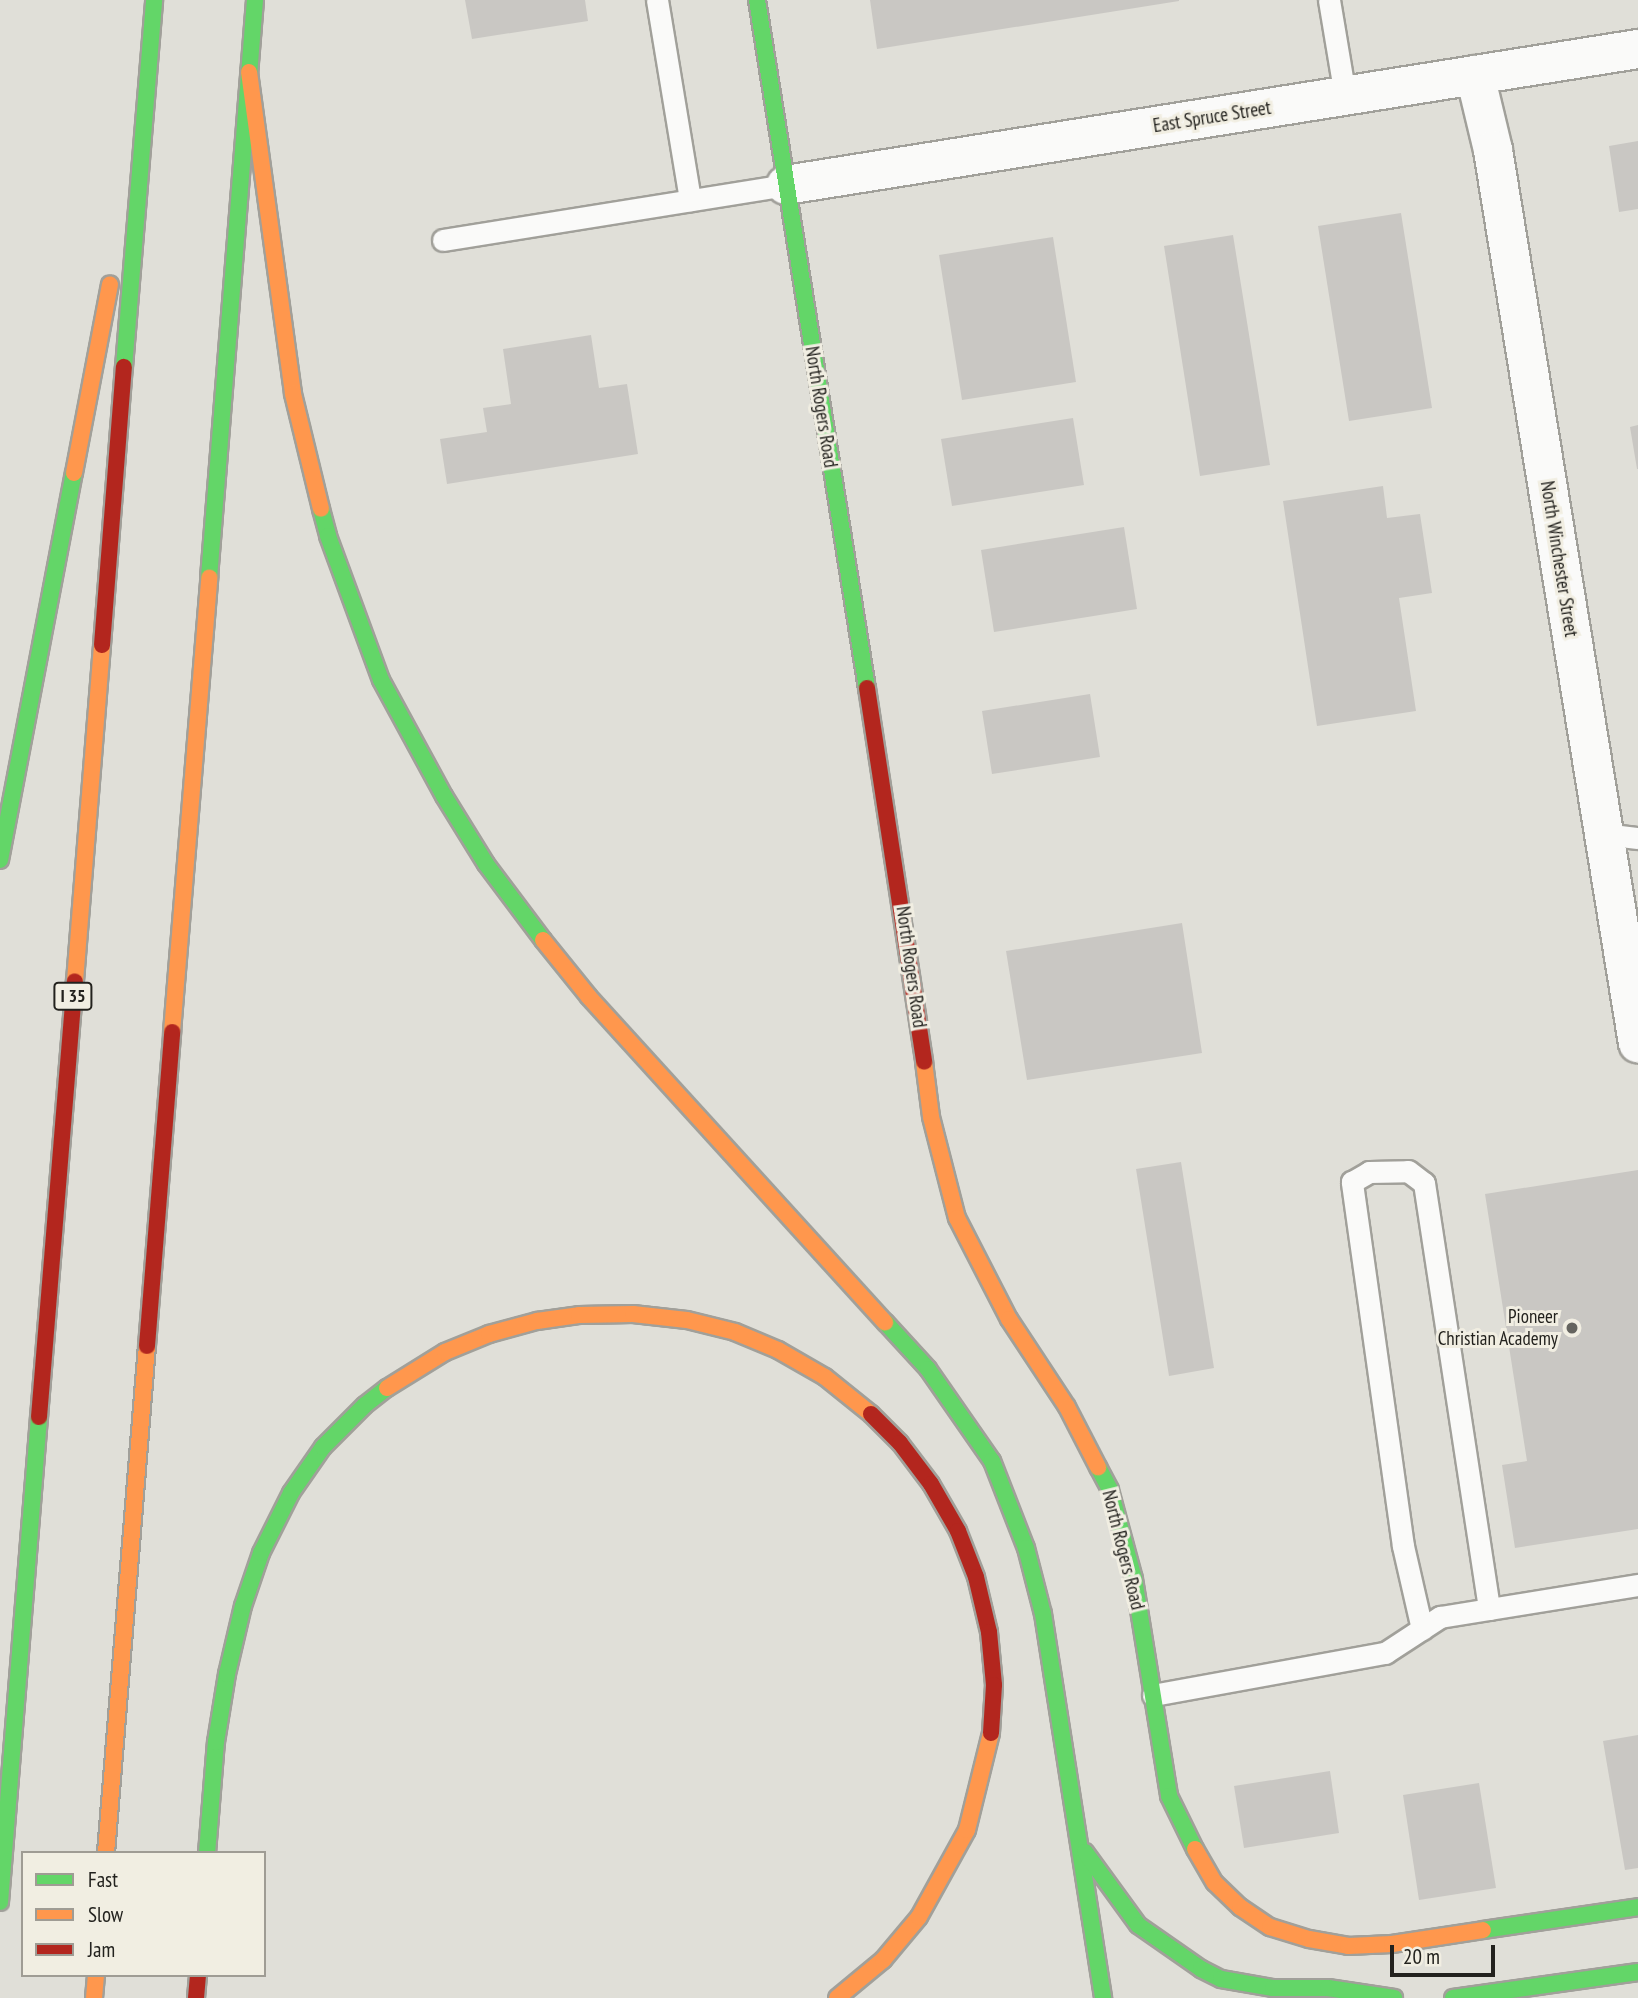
<!DOCTYPE html>
<html>
<head>
<meta charset="utf-8">
<style>
	body { margin:0 }
	#map { position:relative; width:1638px; height:1998px; overflow:hidden; background:#e0dfd8; font-family:"PT Sans Narrow",sans-serif }
	div>[style] { position:absolute }
	[style*='--x'] { left:calc(var(--x)*1px); top:calc(var(--y)*1px); width:calc(var(--w)*1px); rotate:calc(var(--a)*1deg) }
	.building>* { inset:0; background:#c9c7c3 }
	.roads { filter:drop-shadow(2px 0 #a1a09a) drop-shadow(-2px 0 #a1a09a) drop-shadow(0 2px #a1a09a) drop-shadow(0 -2px #a1a09a) }
	.lane>* { height:21px; margin:-10.5px; padding:0 10.5px; transform-origin:10.5px; border-radius:10.5px; background:#fafaf9 }
	.street>* { height:38px; margin:-19px; padding:0 19px; transform-origin:19px; border-radius:19px; background:#fafaf9 }
	.fast>* { height:16px; margin:-8px; padding:0 8px; transform-origin:8px; border-radius:8px; background:#63d668 }
	.slow>* { height:16px; margin:-8px; padding:0 8px; transform-origin:8px; border-radius:8px; background:#ff974d }
	.jam>* { height:16px; margin:-8px; padding:0 8px; transform-origin:8px; border-radius:8px; background:#b3261e }
	.dots>* { width:19px; height:19px; translate:-50% -50%; box-sizing:border-box; border:4px solid #f1eee2; border-radius:50% }
	span { translate:-50% -50%; white-space:nowrap; text-align:center; line-height:1.15; -webkit-text-stroke:6px #f1eee2; paint-order:stroke }
	.shield-label span { padding:2px 5px; background:#f1eee2; border:2px solid; border-radius:5px; -webkit-text-stroke-width:0 }
	.shield-label { font-size:18px; color:#23221e; font-weight:700 }
	.street-label { font-size:19px; color:#23221e }
	.poi-label { font-size:19px; color:#23221e }
	.right { translate:-100% -50%; text-align:right }
	.legend { position:absolute; left:21px; top:1851px; width:245px; height:126px; box-sizing:border-box; background:#f1eee2; border:2px solid #9f9c94; margin:0; padding:9px 12px; list-style:none; font-size:21px; color:#23221e }
	.legend li { display:flex; align-items:center; gap:14px; height:35px }
	.legend b { width:35px; border:2px solid #9f9c94 }
	.scale { position:absolute; left:1390px; top:1945px; width:105px; height:32px; box-sizing:border-box; border:4px solid #23221e; border-top:0; padding-left:9px; font-size:21px; line-height:24px; white-space:nowrap; color:#23221e; -webkit-text-stroke:5px #f1eee2; paint-order:stroke }
</style>
</head>
<body>
<div id="map">
	<div class="building">
		<div style="clip-path:polygon(465px 0,585px 0,588px 21px,472px 39px)"></div>
		<div style="clip-path:polygon(870px 0,1179px 0,1179px 1px,877px 49px)"></div>
		<div style="clip-path:polygon(1638px 141px,1638px 209px,1619px 212px,1609px 146px)"></div>
		<div style="clip-path:polygon(1401px 213px,1432px 408px,1349px 421px,1318px 226px)"></div>
		<div style="clip-path:polygon(1233px 235px,1270px 465px,1200px 476px,1164px 246px)"></div>
		<div style="clip-path:polygon(1053px 237px,1076px 382px,962px 400px,939px 255px)"></div>
		<div style="clip-path:polygon(591px 335px,599px 388px,627px 384px,638px 454px,447px 484px,440px 439px,487px 432px,483px 408px,511px 404px,503px 349px)"></div>
		<div style="clip-path:polygon(1073px 418px,1084px 485px,952px 506px,941px 439px)"></div>
		<div style="clip-path:polygon(1638px 425px,1638px 469px,1637px 469px,1630px 427px)"></div>
		<div style="clip-path:polygon(1383px 486px,1387px 518px,1420px 514px,1432px 593px,1399px 598px,1416px 711px,1317px 726px,1283px 501px)"></div>
		<div style="clip-path:polygon(1124px 527px,1137px 609px,994px 632px,981px 550px)"></div>
		<div style="clip-path:polygon(1090px 694px,1100px 757px,992px 774px,982px 711px)"></div>
		<div style="clip-path:polygon(1182px 923px,1202px 1053px,1027px 1080px,1006px 951px)"></div>
		<div style="clip-path:polygon(1181px 1162px,1214px 1368px,1169px 1376px,1136px 1169px)"></div>
		<div style="clip-path:polygon(1638px 1170px,1638px 1529px,1515px 1548px,1502px 1465px,1527px 1461px,1485px 1194px)"></div>
		<div style="clip-path:polygon(1638px 1735px,1638px 1868px,1625px 1870px,1603px 1741px)"></div>
		<div style="clip-path:polygon(1330px 1771px,1339px 1833px,1244px 1848px,1234px 1786px)"></div>
		<div style="clip-path:polygon(1479px 1783px,1496px 1888px,1419px 1900px,1403px 1795px)"></div>
	</div>
	<div class="roads">
		<div class="lane">
			<div style="--x:657;--y:0;--w:203;--a:80.6"></div>
			<div style="--x:1329;--y:0;--w:97;--a:80.5"></div>
			<div style="--x:443;--y:240;--w:347;--a:-9.1"></div>
			<div style="--x:1604;--y:834;--w:34;--a:7"></div>
			<div style="--x:1422;--y:1629;--w:85;--a:-102.9"></div>
			<div style="--x:1403;--y:1546;--w:368;--a:-98"></div>
			<div style="--x:1352;--y:1182;--w:20;--a:-30"></div>
			<div style="--x:1369;--y:1172;--w:39;--a:-1"></div>
			<div style="--x:1408;--y:1171;--w:20;--a:37"></div>
			<div style="--x:1424;--y:1183;--w:431;--a:81.3"></div>
			<div style="--x:1153;--y:1695;--w:236;--a:-10.3"></div>
			<div style="--x:1385;--y:1653;--w:66;--a:-33.2"></div>
			<div style="--x:1440;--y:1617;--w:201;--a:-9.2"></div>
		</div>
		<div class="street">
			<div style="--x:1475;--y:75;--w:77;--a:76.5"></div>
			<div style="--x:1493;--y:150;--w:905;--a:80.78"></div>
			<div style="--x:786;--y:185;--w:863;--a:-9.07"></div>
		</div>
		<div class="fast">
			<div style="--x:757;--y:0;--w:697;--a:80.92"></div>
			<div style="--x:124;--y:367;--w:368;--a:-85.3"></div>
			<div style="--x:321;--y:509;--w:28;--a:75"></div>
			<div style="--x:328;--y:536;--w:153;--a:69.8"></div>
			<div style="--x:381;--y:680;--w:132;--a:61.5"></div>
			<div style="--x:444;--y:796;--w:80;--a:58.3"></div>
			<div style="--x:486;--y:864;--w:95;--a:53.1"></div>
			<div style="--x:209;--y:578;--w:580;--a:-85.45"></div>
			<div style="--x:0;--y:860;--w:394;--a:-79.2"></div>
			<div style="--x:885;--y:1322;--w:64;--a:47.5"></div>
			<div style="--x:928;--y:1369;--w:112;--a:55.2"></div>
			<div style="--x:992;--y:1461;--w:93;--a:68.7"></div>
			<div style="--x:1026;--y:1548;--w:68;--a:75.6"></div>
			<div style="--x:1043;--y:1614;--w:389;--a:81.1"></div>
			<div style="--x:1098;--y:1467;--w:26;--a:62"></div>
			<div style="--x:1110;--y:1490;--w:92;--a:74.9"></div>
			<div style="--x:1134;--y:1579;--w:220;--a:80.8"></div>
			<div style="--x:1169;--y:1796;--w:59;--a:63.9"></div>
			<div style="--x:1085;--y:1852;--w:90;--a:54"></div>
			<div style="--x:1138;--y:1925;--w:77;--a:34.9"></div>
			<div style="--x:1201;--y:1969;--w:22;--a:27"></div>
			<div style="--x:1221;--y:1979;--w:53;--a:9.8"></div>
			<div style="--x:1273;--y:1988;--w:55;--a:0"></div>
			<div style="--x:1328;--y:1988;--w:67;--a:8.6"></div>
			<div style="--x:207;--y:1853;--w:111;--a:-85.4"></div>
			<div style="--x:216;--y:1742;--w:69;--a:-80.8"></div>
			<div style="--x:227;--y:1674;--w:70;--a:-76.8"></div>
			<div style="--x:243;--y:1606;--w:56;--a:-71.2"></div>
			<div style="--x:261;--y:1553;--w:67;--a:-63.4"></div>
			<div style="--x:291;--y:1493;--w:56;--a:-55.2"></div>
			<div style="--x:323;--y:1447;--w:59;--a:-45"></div>
			<div style="--x:365;--y:1405;--w:28;--a:-38"></div>
			<div style="--x:0;--y:1902;--w:487;--a:-85.4"></div>
			<div style="--x:1483;--y:1930;--w:157;--a:-8.4"></div>
			<div style="--x:1453;--y:1998;--w:187;--a:-8"></div>
		</div>
		<div class="slow">
			<div style="--x:249;--y:72;--w:325;--a:82.2"></div>
			<div style="--x:293;--y:394;--w:118;--a:76.3"></div>
			<div style="--x:74;--y:473;--w:192;--a:-79.2"></div>
			<div style="--x:543;--y:940;--w:73;--a:51.1"></div>
			<div style="--x:589;--y:997;--w:440;--a:47.7"></div>
			<div style="--x:75;--y:981;--w:337;--a:-85.4"></div>
			<div style="--x:172;--y:1032;--w:456;--a:-85.3"></div>
			<div style="--x:924;--y:1062;--w:55;--a:82.7"></div>
			<div style="--x:931;--y:1117;--w:104;--a:75.6"></div>
			<div style="--x:957;--y:1218;--w:114;--a:62.8"></div>
			<div style="--x:1009;--y:1319;--w:105;--a:56.6"></div>
			<div style="--x:1067;--y:1407;--w:68;--a:62.7"></div>
			<div style="--x:387;--y:1388;--w:68;--a:-31.8"></div>
			<div style="--x:445;--y:1352;--w:48;--a:-22.2"></div>
			<div style="--x:489;--y:1334;--w:50;--a:-15.2"></div>
			<div style="--x:537;--y:1321;--w:42;--a:-8.1"></div>
			<div style="--x:579;--y:1315;--w:54;--a:-1.1"></div>
			<div style="--x:633;--y:1314;--w:54;--a:6.3"></div>
			<div style="--x:687;--y:1320;--w:49;--a:14"></div>
			<div style="--x:735;--y:1332;--w:47;--a:22.7"></div>
			<div style="--x:778;--y:1350;--w:54;--a:29.9"></div>
			<div style="--x:825;--y:1377;--w:59;--a:38.8"></div>
			<div style="--x:1195;--y:1849;--w:39;--a:60"></div>
			<div style="--x:1215;--y:1883;--w:35;--a:44"></div>
			<div style="--x:1240;--y:1907;--w:36;--a:34"></div>
			<div style="--x:1270;--y:1927;--w:41;--a:17.1"></div>
			<div style="--x:1309;--y:1939;--w:40;--a:10"></div>
			<div style="--x:1348;--y:1946;--w:44;--a:-2.6"></div>
			<div style="--x:1392;--y:1944;--w:92;--a:-8.7"></div>
			<div style="--x:106;--y:1853;--w:509;--a:-85.38"></div>
			<div style="--x:94;--y:1998;--w:23;--a:-85"></div>
			<div style="--x:837;--y:1998;--w:60;--a:-39.6"></div>
			<div style="--x:883;--y:1960;--w:56;--a:-50.1"></div>
			<div style="--x:919;--y:1917;--w:99;--a:-61.1"></div>
			<div style="--x:967;--y:1830;--w:100;--a:-76.1"></div>
		</div>
		<div class="jam">
			<div style="--x:102;--y:645;--w:279;--a:-85.5"></div>
			<div style="--x:867;--y:688;--w:378;--a:81.3"></div>
			<div style="--x:147;--y:1346;--w:315;--a:-85.4"></div>
			<div style="--x:871;--y:1414;--w:41;--a:45"></div>
			<div style="--x:900;--y:1443;--w:51;--a:52.9"></div>
			<div style="--x:931;--y:1484;--w:54;--a:60.1"></div>
			<div style="--x:958;--y:1531;--w:49;--a:68.6"></div>
			<div style="--x:976;--y:1577;--w:57;--a:76.7"></div>
			<div style="--x:989;--y:1632;--w:53;--a:84.6"></div>
			<div style="--x:994;--y:1685;--w:48;--a:93.6"></div>
			<div style="--x:39;--y:1417;--w:437;--a:-85.3"></div>
			<div style="--x:196;--y:1998;--w:23;--a:-85"></div>
		</div>
	</div>
	<div class="dots">
		<div style="left:1572px;top:1328px;background:#65645f"></div>
	</div>
	<div class="shield-label">
		<span style="left:73px;top:996px">I 35</span>
	</div>
	<div class="street-label">
		<span style="left:1212px;top:117px;rotate:-9deg">East Spruce Street</span>
		<span style="left:821px;top:407px;rotate:81deg">North Rogers Road</span>
		<span style="left:1559px;top:559px;rotate:81deg">North Winchester Street</span>
		<span style="left:911px;top:967px;rotate:82deg">North Rogers Road</span>
		<span style="left:1123px;top:1550px;rotate:76deg">North Rogers Road</span>
	</div>
	<div class="poi-label">
		<span class="right" style="left:1558px;top:1328px">Pioneer<br>Christian Academy</span>
	</div>
	<ul class="legend">
	<li><b style="height:9px;background:#63d668"></b>Fast</li>
	<li><b style="height:9px;background:#ff974d"></b>Slow</li>
	<li><b style="height:9px;background:#b3261e"></b>Jam</li>
	</ul>
	<div class="scale">20 m</div>
</div>
</body>
</html>
